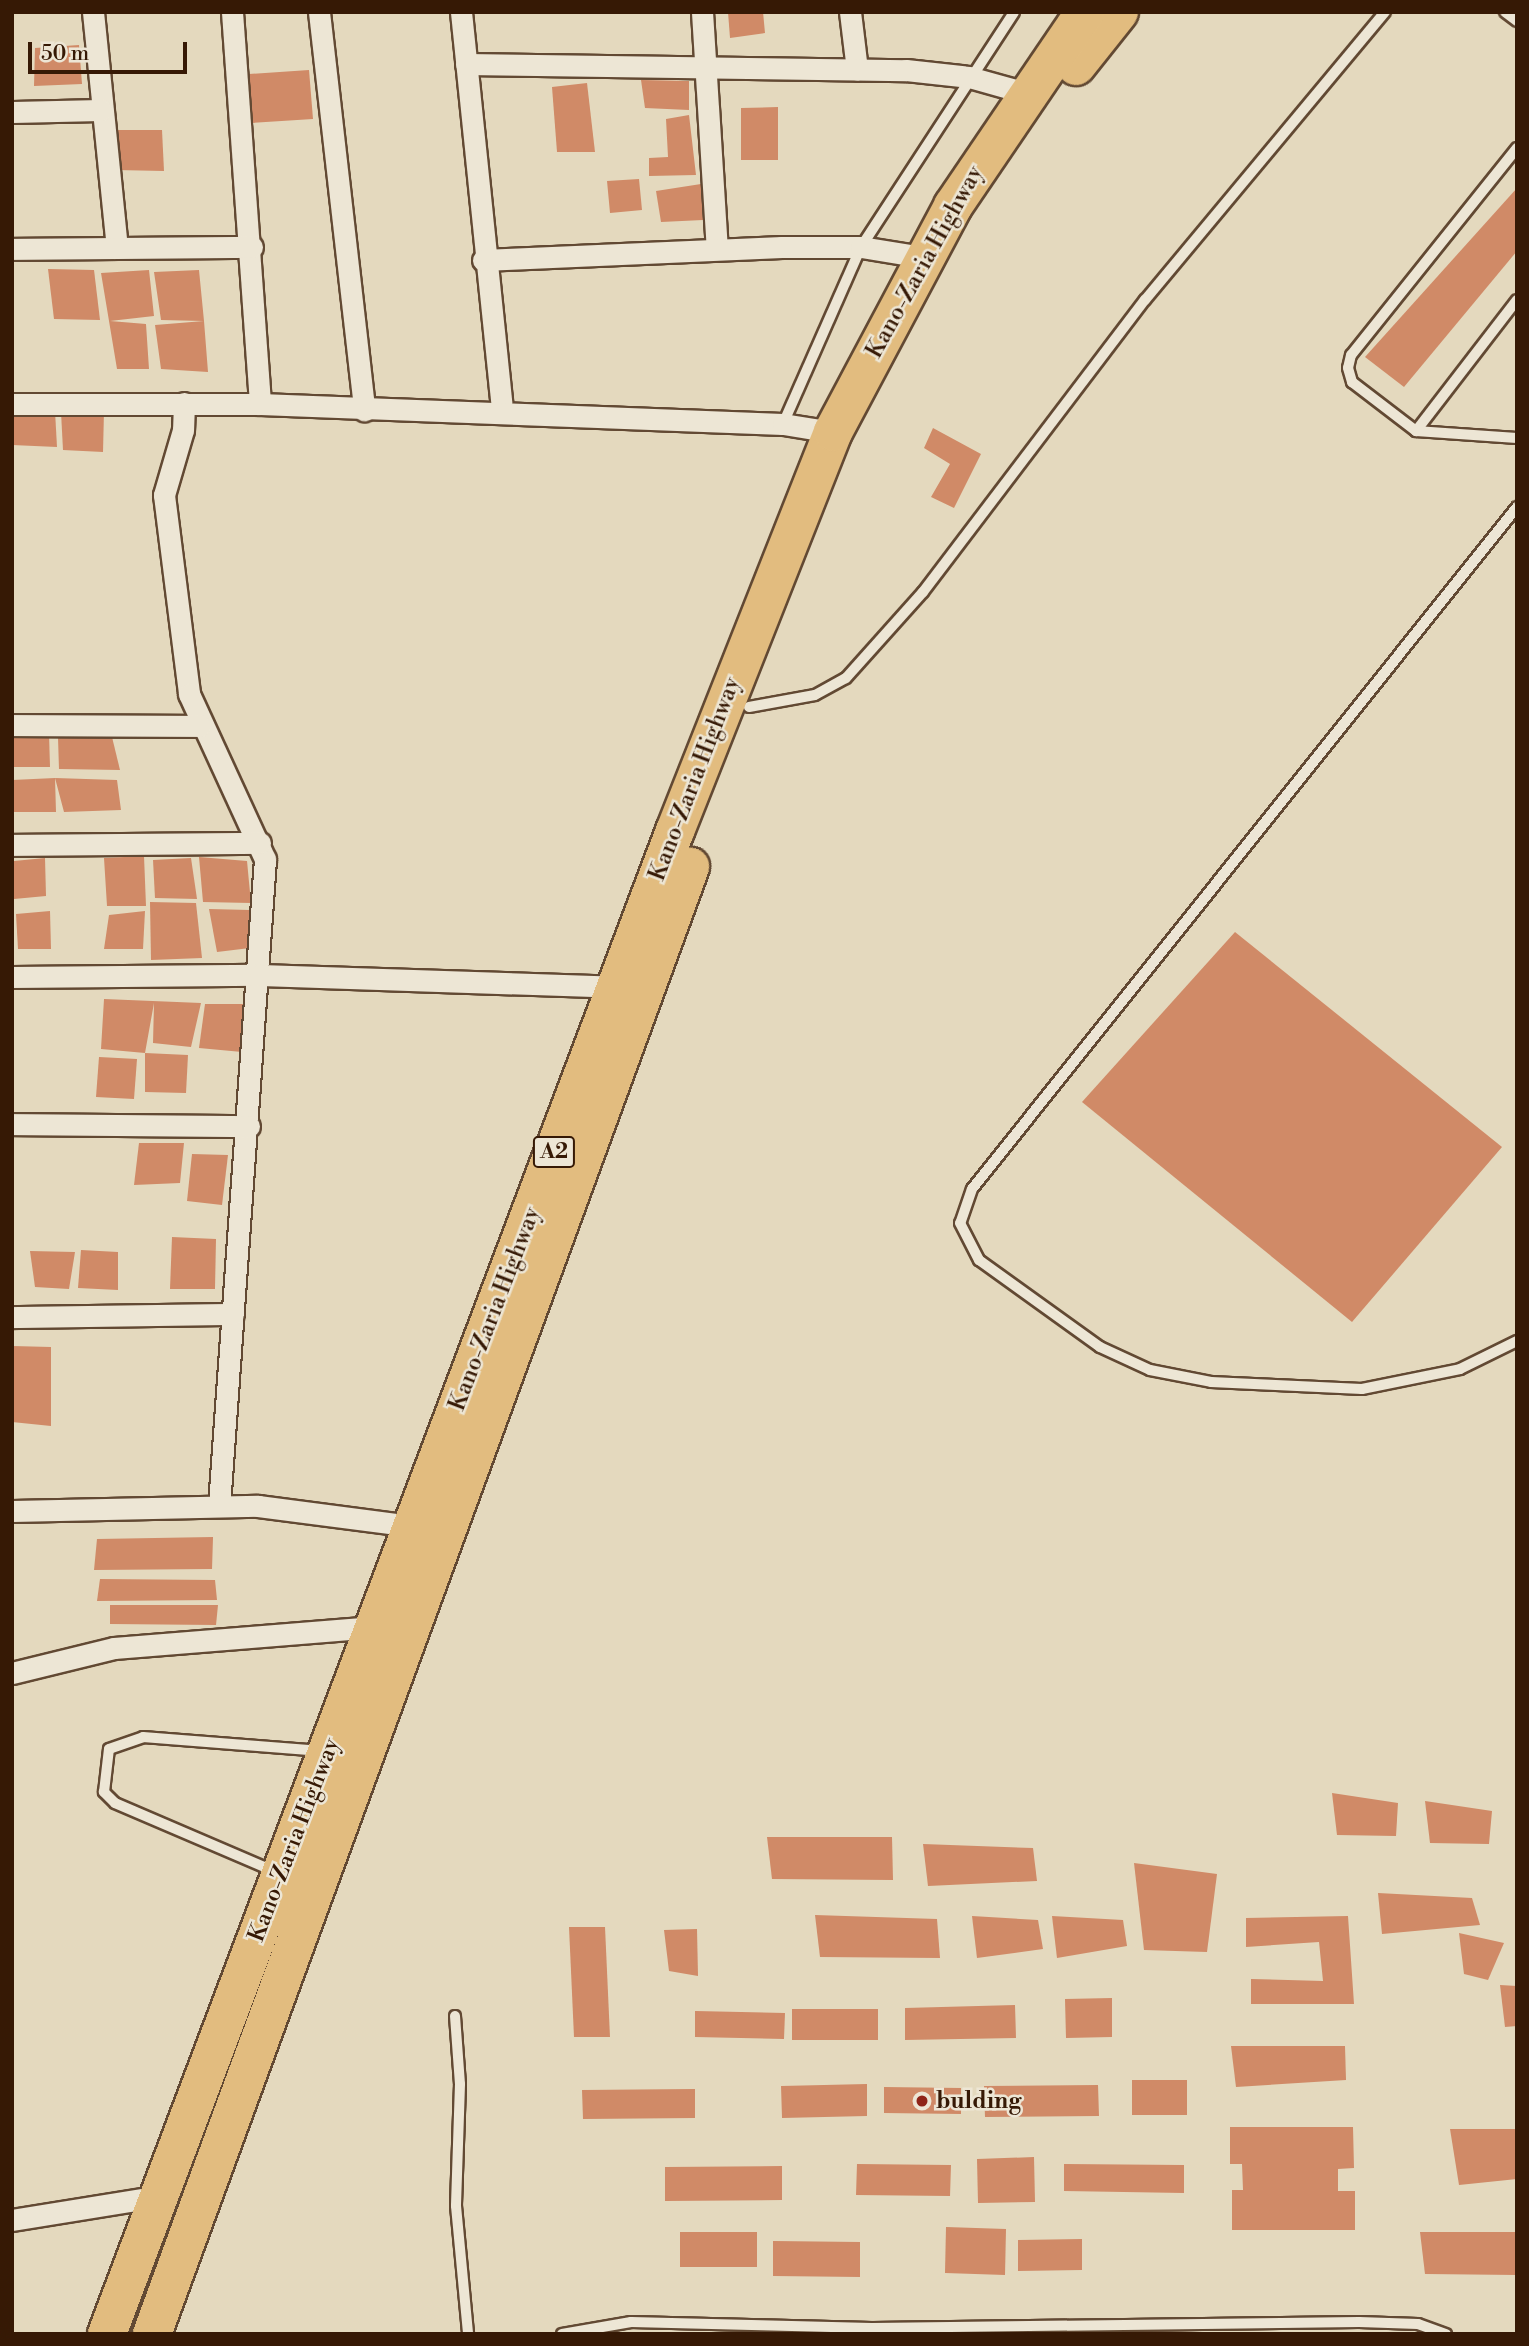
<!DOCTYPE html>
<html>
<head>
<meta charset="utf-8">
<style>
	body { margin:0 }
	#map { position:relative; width:1529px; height:2346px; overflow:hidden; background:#e4d9be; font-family:"Libre Bodoni",serif }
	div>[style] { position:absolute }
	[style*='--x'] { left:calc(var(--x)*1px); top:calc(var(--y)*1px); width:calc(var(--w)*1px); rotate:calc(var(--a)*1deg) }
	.building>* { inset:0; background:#d08a67 }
	.roads { filter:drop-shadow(2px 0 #624933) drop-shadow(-2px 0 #624933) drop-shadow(0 2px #624933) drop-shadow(0 -2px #624933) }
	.lane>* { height:10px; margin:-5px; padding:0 5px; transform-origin:5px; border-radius:5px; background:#ede6d5 }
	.street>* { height:21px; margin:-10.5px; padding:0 10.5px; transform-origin:10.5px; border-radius:10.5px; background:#ede6d5 }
	.highway>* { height:38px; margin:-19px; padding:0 19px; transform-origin:19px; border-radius:19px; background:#e2bc7f }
	.dots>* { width:19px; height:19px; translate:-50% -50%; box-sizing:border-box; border:4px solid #ede6d5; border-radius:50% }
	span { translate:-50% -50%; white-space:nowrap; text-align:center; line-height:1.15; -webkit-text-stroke:5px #ede6d5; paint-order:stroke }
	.shield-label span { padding:2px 5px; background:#ede6d5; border:2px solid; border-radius:5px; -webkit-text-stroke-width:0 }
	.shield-label { font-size:21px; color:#361905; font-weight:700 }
	.street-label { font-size:23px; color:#361905 }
	.poi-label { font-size:23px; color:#361905; font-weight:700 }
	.left { translate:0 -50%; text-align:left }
	.frame { position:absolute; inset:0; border:14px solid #361905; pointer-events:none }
	.scale { position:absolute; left:28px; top:42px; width:159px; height:32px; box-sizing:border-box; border:4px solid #361905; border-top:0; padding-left:9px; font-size:21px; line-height:24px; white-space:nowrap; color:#361905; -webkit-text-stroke:5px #ede6d5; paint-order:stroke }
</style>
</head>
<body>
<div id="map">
	<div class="building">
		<div style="clip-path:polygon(728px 12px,763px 12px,765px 33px,730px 38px)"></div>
		<div style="clip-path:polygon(79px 45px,82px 84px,34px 86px,35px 48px)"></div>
		<div style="clip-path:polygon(309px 70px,313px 119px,252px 123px,249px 74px)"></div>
		<div style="clip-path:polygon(641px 80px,689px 81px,689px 110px,645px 108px)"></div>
		<div style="clip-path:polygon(587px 83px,595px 152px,557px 152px,552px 87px)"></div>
		<div style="clip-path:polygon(778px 107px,778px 160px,741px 160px,741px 108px)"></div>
		<div style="clip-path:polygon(689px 115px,696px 175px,649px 176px,649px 158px,668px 157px,666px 119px)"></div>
		<div style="clip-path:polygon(117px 130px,162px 130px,164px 171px,116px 170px)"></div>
		<div style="clip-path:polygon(639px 179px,642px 210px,610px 213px,607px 181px)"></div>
		<div style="clip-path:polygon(701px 184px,703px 220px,661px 222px,656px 191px)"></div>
		<div style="clip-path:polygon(1517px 188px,1517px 251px,1404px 387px,1365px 357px)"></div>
		<div style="clip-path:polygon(48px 269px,94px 270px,100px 320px,54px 319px)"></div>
		<div style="clip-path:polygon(149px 270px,154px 316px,110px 321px,146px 324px,149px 369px,117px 369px,101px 273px)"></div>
		<div style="clip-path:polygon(199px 270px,204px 321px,208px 372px,161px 369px,155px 325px,204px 321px,161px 320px,154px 272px)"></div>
		<div style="clip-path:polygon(55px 411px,57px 447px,12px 445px,12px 417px)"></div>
		<div style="clip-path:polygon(104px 411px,103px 452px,63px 450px,61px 412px)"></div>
		<div style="clip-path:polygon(933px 428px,981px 454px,954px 508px,931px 497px,950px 464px,924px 448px)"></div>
		<div style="clip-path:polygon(49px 733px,50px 767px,12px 767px,12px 734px)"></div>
		<div style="clip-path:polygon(112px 737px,120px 770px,59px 769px,58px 738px)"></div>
		<div style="clip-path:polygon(55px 778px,117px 780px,121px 810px,64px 812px,55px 778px,56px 812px,12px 812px,12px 780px)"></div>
		<div style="clip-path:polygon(144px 856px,146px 906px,107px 906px,104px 858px)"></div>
		<div style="clip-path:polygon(199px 857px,247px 861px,251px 903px,203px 902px)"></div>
		<div style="clip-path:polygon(45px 858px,46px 896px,14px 899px,14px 861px)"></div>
		<div style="clip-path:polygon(191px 858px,197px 899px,155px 898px,153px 860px)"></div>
		<div style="clip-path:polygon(150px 902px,196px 903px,202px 958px,151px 960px)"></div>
		<div style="clip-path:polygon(209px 909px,250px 910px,250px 948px,217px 952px)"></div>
		<div style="clip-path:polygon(50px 911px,51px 949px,18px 949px,16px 914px)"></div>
		<div style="clip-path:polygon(145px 911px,143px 949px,104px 949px,109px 915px)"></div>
		<div style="clip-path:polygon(1235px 932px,1502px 1147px,1352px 1322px,1082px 1102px)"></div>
		<div style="clip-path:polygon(104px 999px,201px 1003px,191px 1047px,153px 1043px,154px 1003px,145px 1053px,101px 1049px)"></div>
		<div style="clip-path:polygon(205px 1004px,245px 1004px,242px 1052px,199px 1048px)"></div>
		<div style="clip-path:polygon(145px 1053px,188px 1055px,186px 1093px,145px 1092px)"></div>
		<div style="clip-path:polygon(99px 1057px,137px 1059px,134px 1099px,96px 1097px)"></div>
		<div style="clip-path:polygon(139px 1143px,184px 1143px,180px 1183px,134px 1185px)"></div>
		<div style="clip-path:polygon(192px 1154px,228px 1155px,222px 1205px,187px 1201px)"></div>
		<div style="clip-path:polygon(172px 1237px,216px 1239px,215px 1289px,170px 1289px)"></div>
		<div style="clip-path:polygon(81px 1250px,118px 1252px,118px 1290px,78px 1288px)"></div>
		<div style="clip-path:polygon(30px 1251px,75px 1252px,69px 1289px,35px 1287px)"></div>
		<div style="clip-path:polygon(12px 1346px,51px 1347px,51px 1426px,12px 1422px)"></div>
		<div style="clip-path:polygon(213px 1537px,212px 1569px,94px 1570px,97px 1539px)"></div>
		<div style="clip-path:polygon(100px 1579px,215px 1580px,217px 1600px,97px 1601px)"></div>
		<div style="clip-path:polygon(110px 1605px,218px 1605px,216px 1625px,110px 1624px)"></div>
		<div style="clip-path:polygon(1332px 1793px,1398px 1803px,1396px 1836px,1337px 1835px)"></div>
		<div style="clip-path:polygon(1425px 1801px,1492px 1811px,1489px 1844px,1430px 1843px)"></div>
		<div style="clip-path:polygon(767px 1837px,892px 1837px,893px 1880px,772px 1879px)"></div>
		<div style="clip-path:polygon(923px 1844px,1033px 1848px,1037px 1881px,928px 1886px)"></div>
		<div style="clip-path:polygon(1134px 1863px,1217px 1874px,1207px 1952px,1144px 1950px)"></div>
		<div style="clip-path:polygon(1378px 1893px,1472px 1898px,1480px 1925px,1382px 1934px)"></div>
		<div style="clip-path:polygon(815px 1915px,937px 1919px,940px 1958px,820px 1957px)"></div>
		<div style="clip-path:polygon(972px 1916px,1038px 1920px,1043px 1949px,977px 1958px)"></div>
		<div style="clip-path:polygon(1052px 1916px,1123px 1920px,1127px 1946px,1057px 1958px)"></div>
		<div style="clip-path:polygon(1348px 1916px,1354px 2004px,1251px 2004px,1251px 1979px,1323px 1981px,1319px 1942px,1246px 1947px,1246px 1918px)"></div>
		<div style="clip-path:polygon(569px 1927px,605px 1927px,610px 2037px,574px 2037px)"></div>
		<div style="clip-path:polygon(697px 1929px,698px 1976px,669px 1971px,664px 1930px)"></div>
		<div style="clip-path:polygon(1459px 1933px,1504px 1943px,1488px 1980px,1464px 1974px)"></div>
		<div style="clip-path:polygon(1500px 1985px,1517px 1986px,1517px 2026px,1505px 2027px)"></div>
		<div style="clip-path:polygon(1112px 1998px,1112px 2037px,1066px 2038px,1065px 1999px)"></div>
		<div style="clip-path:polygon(1015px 2005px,1016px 2038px,905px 2040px,905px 2008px)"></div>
		<div style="clip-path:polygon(792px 2009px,878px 2009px,878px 2040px,792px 2040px)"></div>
		<div style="clip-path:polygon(695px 2011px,785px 2013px,784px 2039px,695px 2037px)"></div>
		<div style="clip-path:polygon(1231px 2046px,1345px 2046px,1346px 2080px,1236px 2087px)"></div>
		<div style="clip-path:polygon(1132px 2080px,1187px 2080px,1187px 2115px,1132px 2115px)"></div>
		<div style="clip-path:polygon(867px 2084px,867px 2116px,782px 2118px,781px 2086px)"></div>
		<div style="clip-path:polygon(1098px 2085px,1099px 2116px,985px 2117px,984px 2086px)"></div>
		<div style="clip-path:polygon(884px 2087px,961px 2088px,961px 2114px,884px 2113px)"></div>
		<div style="clip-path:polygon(695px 2089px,695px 2118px,583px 2119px,582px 2090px)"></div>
		<div style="clip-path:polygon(1230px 2127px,1353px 2127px,1354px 2168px,1338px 2169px,1338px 2191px,1355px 2191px,1355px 2230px,1232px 2230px,1232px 2190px,1243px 2190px,1242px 2164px,1230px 2164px)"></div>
		<div style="clip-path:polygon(1450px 2129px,1517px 2129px,1517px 2179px,1459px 2185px)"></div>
		<div style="clip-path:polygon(1034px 2157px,1035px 2202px,978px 2203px,977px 2159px)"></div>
		<div style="clip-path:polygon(857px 2164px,951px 2165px,950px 2196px,856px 2195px)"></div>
		<div style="clip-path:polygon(1064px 2164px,1184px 2165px,1184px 2193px,1064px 2191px)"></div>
		<div style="clip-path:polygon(782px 2166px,782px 2200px,665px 2201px,665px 2167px)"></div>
		<div style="clip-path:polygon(946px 2227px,1006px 2229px,1005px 2275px,945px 2273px)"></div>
		<div style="clip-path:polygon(680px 2232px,757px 2232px,757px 2267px,680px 2267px)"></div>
		<div style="clip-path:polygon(1420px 2232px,1517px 2232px,1517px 2275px,1425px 2274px)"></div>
		<div style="clip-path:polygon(1082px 2239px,1082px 2270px,1018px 2271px,1018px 2240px)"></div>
		<div style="clip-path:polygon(773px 2241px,860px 2242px,860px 2277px,773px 2276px)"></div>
	</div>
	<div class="roads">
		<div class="lane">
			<div style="--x:1505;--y:12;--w:15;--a:37"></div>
			<div style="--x:1517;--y:148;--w:265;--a:128.7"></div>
			<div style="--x:1351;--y:355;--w:13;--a:103"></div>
			<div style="--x:1348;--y:368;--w:15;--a:74"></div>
			<div style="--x:1352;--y:382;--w:81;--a:37.4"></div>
			<div style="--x:1416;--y:431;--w:101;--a:4"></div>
			<div style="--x:783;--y:424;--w:193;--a:-66.2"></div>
			<div style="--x:861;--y:247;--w:280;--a:-56.9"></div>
			<div style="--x:1416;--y:431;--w:165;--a:-52.4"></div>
			<div style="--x:1517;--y:507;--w:873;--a:128.63"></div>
			<div style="--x:972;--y:1189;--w:36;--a:109"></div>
			<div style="--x:960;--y:1223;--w:42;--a:62.8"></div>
			<div style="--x:979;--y:1260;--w:149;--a:35.7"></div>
			<div style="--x:1100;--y:1347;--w:55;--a:24.7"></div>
			<div style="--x:1150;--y:1370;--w:62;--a:11.1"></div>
			<div style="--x:1211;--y:1382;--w:151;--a:2.7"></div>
			<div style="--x:1362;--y:1389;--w:100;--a:-11.5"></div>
			<div style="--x:1460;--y:1369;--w:64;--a:-26.2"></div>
			<div style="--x:749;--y:707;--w:67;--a:-10.3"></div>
			<div style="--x:815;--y:695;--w:35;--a:-29"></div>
			<div style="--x:846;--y:678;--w:115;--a:-48.2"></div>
			<div style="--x:923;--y:592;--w:367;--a:-52.8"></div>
			<div style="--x:1145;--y:300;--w:375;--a:-50.2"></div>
			<div style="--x:276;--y:1872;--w:175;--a:-156.8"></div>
			<div style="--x:115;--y:1803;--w:16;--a:-135"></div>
			<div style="--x:104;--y:1792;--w:43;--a:-83.4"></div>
			<div style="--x:109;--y:1749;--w:36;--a:-19"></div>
			<div style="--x:143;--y:1737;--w:179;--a:4.5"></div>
			<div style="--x:455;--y:2016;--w:68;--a:85.8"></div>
			<div style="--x:460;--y:2084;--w:122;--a:91.9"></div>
			<div style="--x:456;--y:2206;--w:129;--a:84.6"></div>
			<div style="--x:562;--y:2334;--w:70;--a:-9.9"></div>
			<div style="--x:631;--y:2322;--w:241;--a:1.4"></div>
			<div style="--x:872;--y:2328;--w:487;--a:-0.7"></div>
			<div style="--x:1359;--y:2322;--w:59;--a:1.9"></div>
			<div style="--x:1418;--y:2324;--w:30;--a:20"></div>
		</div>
		<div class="street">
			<div style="--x:93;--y:12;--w:237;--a:84.2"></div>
			<div style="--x:232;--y:12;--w:393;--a:85.9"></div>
			<div style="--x:319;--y:12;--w:401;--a:83.5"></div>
			<div style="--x:461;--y:12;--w:402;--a:84.1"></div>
			<div style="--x:702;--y:12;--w:237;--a:86.4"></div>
			<div style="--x:850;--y:12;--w:58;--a:83.1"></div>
			<div style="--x:466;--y:64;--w:440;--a:0.8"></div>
			<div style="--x:906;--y:70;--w:63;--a:6.3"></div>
			<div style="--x:969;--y:77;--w:59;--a:15.7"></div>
			<div style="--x:12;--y:112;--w:89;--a:-1.3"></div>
			<div style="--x:12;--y:249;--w:240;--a:-0.5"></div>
			<div style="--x:483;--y:260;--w:299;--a:-2.5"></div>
			<div style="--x:782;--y:247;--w:79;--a:0"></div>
			<div style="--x:861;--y:247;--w:63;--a:9.2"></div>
			<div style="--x:184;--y:403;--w:27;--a:92"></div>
			<div style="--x:183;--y:430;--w:68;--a:106.3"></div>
			<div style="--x:164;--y:495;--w:201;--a:82.8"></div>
			<div style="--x:189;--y:694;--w:182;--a:65.3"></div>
			<div style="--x:265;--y:859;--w:648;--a:94.07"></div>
			<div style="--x:12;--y:404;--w:248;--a:0"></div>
			<div style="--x:260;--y:404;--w:523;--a:2.19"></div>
			<div style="--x:783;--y:424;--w:51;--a:9.1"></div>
			<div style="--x:12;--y:725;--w:188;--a:0.3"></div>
			<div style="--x:12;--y:845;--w:248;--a:-0.5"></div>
			<div style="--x:12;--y:977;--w:248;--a:-0.5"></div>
			<div style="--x:260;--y:975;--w:356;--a:1.9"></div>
			<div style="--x:12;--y:1124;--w:237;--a:0.5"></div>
			<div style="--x:12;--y:1317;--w:221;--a:-0.8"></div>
			<div style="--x:12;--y:1511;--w:246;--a:-1.2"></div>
			<div style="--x:258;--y:1506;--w:156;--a:7.4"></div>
			<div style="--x:12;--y:1673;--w:105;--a:-13.8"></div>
			<div style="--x:114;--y:1648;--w:261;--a:-4.6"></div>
			<div style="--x:12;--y:2220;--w:150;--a:-9.2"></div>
		</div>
		<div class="highway">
			<div style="--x:1076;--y:66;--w:69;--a:-51.5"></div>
			<div style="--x:107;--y:2334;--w:1607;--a:-69.3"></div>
			<div style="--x:675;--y:831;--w:429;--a:-68.4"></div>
			<div style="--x:833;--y:432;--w:256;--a:-62"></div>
			<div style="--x:953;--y:206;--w:235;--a:-55.8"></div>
			<div style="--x:152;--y:2334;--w:1563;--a:-69.86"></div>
		</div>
	</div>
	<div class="dots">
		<div style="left:922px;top:2101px;background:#8f2418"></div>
	</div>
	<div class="shield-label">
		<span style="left:554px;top:1152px">A2</span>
	</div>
	<div class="street-label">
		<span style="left:925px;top:262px;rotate:-61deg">Kano-Zaria Highway</span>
		<span style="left:695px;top:779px;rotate:-69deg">Kano-Zaria Highway</span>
		<span style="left:495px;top:1309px;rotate:-69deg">Kano-Zaria Highway</span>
		<span style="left:294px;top:1840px;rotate:-69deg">Kano-Zaria Highway</span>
	</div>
	<div class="poi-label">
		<span class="left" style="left:936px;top:2101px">bulding</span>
	</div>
	<div class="frame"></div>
	<div class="scale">50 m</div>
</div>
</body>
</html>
